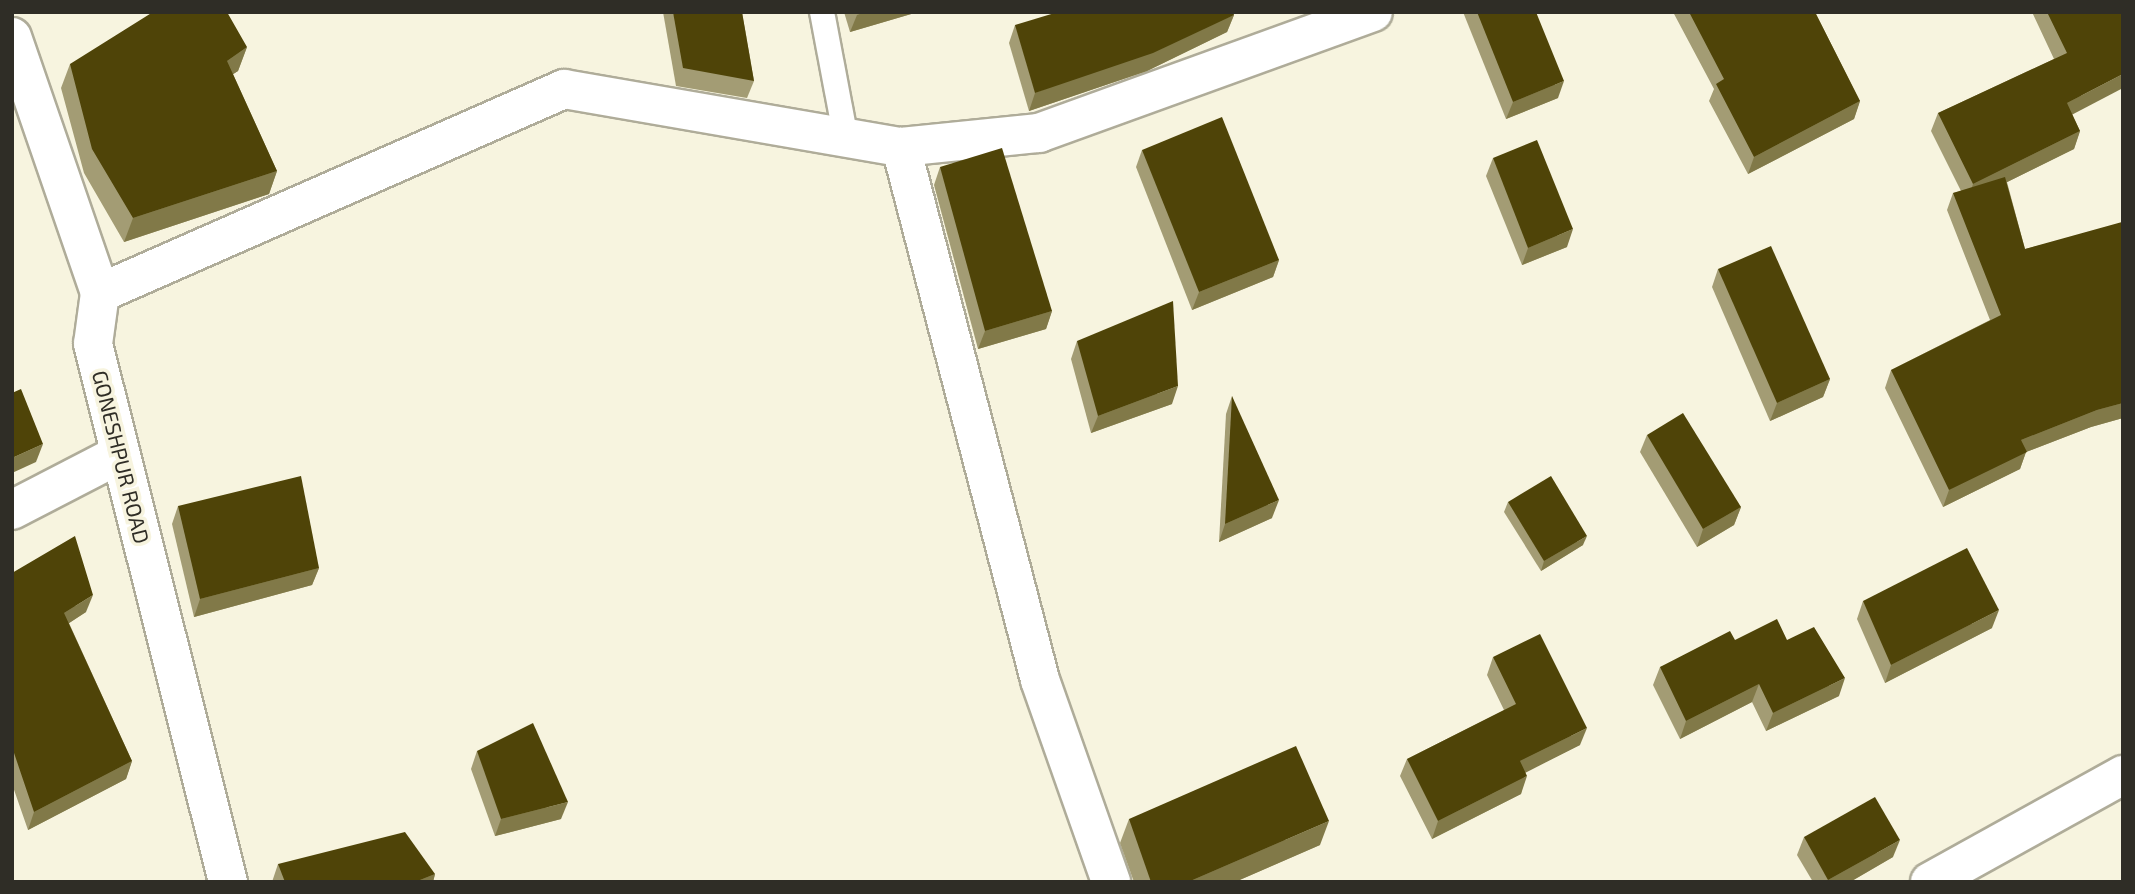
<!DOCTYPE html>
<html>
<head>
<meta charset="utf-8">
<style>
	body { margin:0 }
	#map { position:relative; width:2135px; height:894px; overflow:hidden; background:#f7f4df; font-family:"Exo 2",sans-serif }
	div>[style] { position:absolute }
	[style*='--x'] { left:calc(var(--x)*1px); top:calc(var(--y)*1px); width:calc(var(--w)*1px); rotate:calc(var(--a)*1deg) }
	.roads { filter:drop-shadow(2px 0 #afac99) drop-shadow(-2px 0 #afac99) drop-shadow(0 2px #afac99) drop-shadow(0 -2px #afac99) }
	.lane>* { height:24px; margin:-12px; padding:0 12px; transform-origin:12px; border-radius:12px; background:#fff }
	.street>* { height:38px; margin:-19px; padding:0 19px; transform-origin:19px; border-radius:19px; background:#fff }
	.secondary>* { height:38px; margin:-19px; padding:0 19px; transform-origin:19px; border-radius:19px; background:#fff }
	.wall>* { inset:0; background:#a39c74 }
	.shaded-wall>* { inset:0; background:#817948 }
	.building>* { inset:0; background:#4f4408 }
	span { translate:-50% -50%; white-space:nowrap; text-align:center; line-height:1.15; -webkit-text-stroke:7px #f7f4df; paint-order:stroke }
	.street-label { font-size:21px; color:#2f2d26 }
	.frame { position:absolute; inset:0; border:14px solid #2f2d26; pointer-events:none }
</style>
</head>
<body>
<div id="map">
	<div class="roads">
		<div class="lane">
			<div style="--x:822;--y:12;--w:129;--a:79.3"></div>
		</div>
		<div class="street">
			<div style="--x:901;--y:147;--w:551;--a:75.38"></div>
			<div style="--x:1040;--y:680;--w:214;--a:70.6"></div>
			<div style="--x:100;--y:293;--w:507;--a:-23.73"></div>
			<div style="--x:564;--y:89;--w:342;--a:9.8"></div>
			<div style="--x:901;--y:147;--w:139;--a:-5.8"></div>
			<div style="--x:1039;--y:133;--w:355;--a:-19.9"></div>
			<div style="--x:12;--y:510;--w:122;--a:-27.4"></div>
			<div style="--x:1930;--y:882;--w:221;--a:-29"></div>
		</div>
		<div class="secondary">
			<div style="--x:12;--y:37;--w:271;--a:71"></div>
			<div style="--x:100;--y:293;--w:51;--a:97.8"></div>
			<div style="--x:93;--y:344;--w:555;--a:75.91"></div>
		</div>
	</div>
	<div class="wall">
		<div style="clip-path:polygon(663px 12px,742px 12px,754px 81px,747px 98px,676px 86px)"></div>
		<div style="clip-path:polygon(844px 12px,918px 12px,850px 32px)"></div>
		<div style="clip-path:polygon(1463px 12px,1536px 12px,1558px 98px,1506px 119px)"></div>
		<div style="clip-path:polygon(1673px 12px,1815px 12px,1860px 101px,1854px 119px,1748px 174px,1709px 101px,1714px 89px)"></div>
		<div style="clip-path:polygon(2032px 12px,2123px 12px,2072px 114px,2080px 131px,2074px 149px,2007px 182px,2025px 249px,2123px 225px,2123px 418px,2091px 427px,2026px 452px,2020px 469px,1943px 507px,1885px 388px,1891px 370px,1990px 320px,1947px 210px,1953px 193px,1961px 191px,1931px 131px,1938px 113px,2054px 59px)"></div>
		<div style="clip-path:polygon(1234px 15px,1227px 32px,1147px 71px,1029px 111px,1009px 43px,1015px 25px)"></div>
		<div style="clip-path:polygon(247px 47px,238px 71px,233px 74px,277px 171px,269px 194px,124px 242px,84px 173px,61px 88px,70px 64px)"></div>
		<div style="clip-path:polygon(1142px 150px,1279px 260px,1273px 277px,1192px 310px,1136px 167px)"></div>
		<div style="clip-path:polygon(1493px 158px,1567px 247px,1522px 265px,1486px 176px)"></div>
		<div style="clip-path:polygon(940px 167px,1052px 311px,1046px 329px,978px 349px,934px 185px)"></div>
		<div style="clip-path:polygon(1718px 269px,1830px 379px,1823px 397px,1770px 421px,1712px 287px)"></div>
		<div style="clip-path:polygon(1077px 341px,1172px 404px,1091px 433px,1071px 359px)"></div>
		<div style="clip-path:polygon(1232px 396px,1272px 518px,1219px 542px,1226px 414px)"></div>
		<div style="clip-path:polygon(1647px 435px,1741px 507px,1734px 525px,1697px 547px,1640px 452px)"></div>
		<div style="clip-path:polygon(1508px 502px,1583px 545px,1541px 571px,1504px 512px)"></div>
		<div style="clip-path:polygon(178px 506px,319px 568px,312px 585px,194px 617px,172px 524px)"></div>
		<div style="clip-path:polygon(12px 573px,86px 612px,69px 623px,132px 761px,126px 779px,28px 830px,12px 784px)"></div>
		<div style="clip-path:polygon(1863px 601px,1992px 628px,1885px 683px,1857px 619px)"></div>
		<div style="clip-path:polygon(1735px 640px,1787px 640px,1839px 696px,1766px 731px,1752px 702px,1680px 739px,1653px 685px,1660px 667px)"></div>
		<div style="clip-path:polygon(1493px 657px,1580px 745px,1525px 772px,1521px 794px,1432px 839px,1400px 776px,1407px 759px,1504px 710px,1487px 675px)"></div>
		<div style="clip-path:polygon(477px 751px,561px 819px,495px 836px,471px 769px)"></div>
		<div style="clip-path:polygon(1129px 819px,1320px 845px,1235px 882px,1134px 882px,1120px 843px)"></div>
		<div style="clip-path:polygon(1804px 837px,1893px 857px,1850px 882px,1813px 882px,1797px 855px)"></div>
		<div style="clip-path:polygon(278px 864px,435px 874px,433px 882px,272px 882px)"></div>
	</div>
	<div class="shaded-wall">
		<div style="clip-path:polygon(865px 12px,918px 12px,850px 32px,857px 15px)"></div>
		<div style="clip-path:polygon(1234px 15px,1227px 32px,1147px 71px,1029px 111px,1035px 93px)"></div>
		<div style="clip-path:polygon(247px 47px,238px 71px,218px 84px,227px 61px)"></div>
		<div style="clip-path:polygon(2123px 74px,2123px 88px,2060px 121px,2067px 103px)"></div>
		<div style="clip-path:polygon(1564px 81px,1558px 98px,1506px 119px,1513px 102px)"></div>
		<div style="clip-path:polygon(1860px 101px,1854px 119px,1748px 174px,1754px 157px)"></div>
		<div style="clip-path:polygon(2080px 131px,2074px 149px,1967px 202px,1973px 184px)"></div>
		<div style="clip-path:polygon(277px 171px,269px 194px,124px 242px,133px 218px)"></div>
		<div style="clip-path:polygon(1573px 229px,1567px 247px,1522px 265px,1528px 248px)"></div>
		<div style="clip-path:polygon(1279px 260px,1273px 277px,1192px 310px,1199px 292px)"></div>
		<div style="clip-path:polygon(1052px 311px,1046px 329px,978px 349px,985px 331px)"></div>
		<div style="clip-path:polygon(1830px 379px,1823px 397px,1770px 421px,1777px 403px)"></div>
		<div style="clip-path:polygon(1178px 386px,1172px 404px,1091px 433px,1098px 416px)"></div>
		<div style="clip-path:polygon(2123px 403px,2123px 418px,2091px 427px,2026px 452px,2020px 469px,1943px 507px,1949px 490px,2021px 440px,2097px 410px)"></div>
		<div style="clip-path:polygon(43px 444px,36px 462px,12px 473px,12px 458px)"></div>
		<div style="clip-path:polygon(1279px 500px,1272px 518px,1219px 542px,1225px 524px)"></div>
		<div style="clip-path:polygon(1741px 507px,1734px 525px,1697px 547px,1703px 529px)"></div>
		<div style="clip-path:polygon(1587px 536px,1583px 545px,1541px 571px,1544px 561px)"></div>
		<div style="clip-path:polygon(319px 568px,312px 585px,194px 617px,200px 599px)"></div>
		<div style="clip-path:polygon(93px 595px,86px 612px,57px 631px,64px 613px)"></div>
		<div style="clip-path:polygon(1999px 610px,1992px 628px,1885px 683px,1891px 665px)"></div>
		<div style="clip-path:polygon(1845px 678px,1839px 696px,1766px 731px,1773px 713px)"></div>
		<div style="clip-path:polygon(1759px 684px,1752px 702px,1680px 739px,1686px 721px)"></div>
		<div style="clip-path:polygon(1587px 728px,1580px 745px,1513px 779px,1520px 761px)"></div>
		<div style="clip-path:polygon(132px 761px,126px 779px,28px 830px,34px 812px)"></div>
		<div style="clip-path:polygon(1527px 776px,1521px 794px,1432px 839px,1438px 821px)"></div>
		<div style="clip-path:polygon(568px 802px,561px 819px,495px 836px,501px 819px)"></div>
		<div style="clip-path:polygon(1329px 821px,1320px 845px,1235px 882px,1188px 882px)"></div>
		<div style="clip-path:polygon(1900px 840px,1893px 857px,1850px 882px,1828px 882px,1828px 880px)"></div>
		<div style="clip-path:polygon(435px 874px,433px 882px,415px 882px)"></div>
	</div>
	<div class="building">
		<div style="clip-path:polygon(153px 12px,227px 12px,247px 47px,227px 61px,277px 171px,133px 218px,92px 149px,70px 64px)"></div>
		<div style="clip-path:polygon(673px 12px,742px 12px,754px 81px,683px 68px)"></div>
		<div style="clip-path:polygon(1058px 12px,1233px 12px,1234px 15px,1153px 53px,1035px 93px,1015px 25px)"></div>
		<div style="clip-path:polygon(1477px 12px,1536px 12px,1564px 81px,1513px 102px)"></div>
		<div style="clip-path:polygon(1689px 12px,1815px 12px,1860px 101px,1754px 157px,1716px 84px,1724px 79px)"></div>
		<div style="clip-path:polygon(2047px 12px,2123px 12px,2123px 74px,2067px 103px,2080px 131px,1973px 184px,1938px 113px,2067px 53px)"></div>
		<div style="clip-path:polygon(1222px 117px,1279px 260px,1199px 292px,1142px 150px)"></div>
		<div style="clip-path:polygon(1537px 140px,1573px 229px,1528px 248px,1493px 158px)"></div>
		<div style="clip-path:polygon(1002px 148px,1052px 311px,985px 331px,940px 167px)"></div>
		<div style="clip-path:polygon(2005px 177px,2025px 249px,2122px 222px,2123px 403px,2097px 410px,2021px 440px,2027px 452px,1949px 490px,1891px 370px,2001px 315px,1953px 193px)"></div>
		<div style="clip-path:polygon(1771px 246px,1830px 379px,1777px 403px,1718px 269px)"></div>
		<div style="clip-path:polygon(1173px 301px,1178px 386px,1098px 416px,1077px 341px)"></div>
		<div style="clip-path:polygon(21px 389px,43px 444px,12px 458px,12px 393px)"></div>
		<div style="clip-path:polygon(1232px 396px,1279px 500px,1225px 524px)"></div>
		<div style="clip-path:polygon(1683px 413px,1741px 507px,1703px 529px,1647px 435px)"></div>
		<div style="clip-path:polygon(301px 476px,319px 568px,200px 599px,178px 506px)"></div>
		<div style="clip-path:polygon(1551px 476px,1587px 536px,1544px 561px,1508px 502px)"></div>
		<div style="clip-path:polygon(75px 536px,93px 595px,64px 613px,132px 761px,34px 812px,12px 747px,12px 573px)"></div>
		<div style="clip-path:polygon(1967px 548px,1999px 610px,1891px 665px,1863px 601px)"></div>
		<div style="clip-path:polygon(1777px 619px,1787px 640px,1814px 627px,1845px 678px,1773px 713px,1759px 684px,1686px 721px,1660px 667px,1730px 631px,1735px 640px)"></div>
		<div style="clip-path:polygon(1540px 634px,1587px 728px,1520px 761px,1527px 776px,1438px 821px,1407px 759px,1516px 704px,1493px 657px)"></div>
		<div style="clip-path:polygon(533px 723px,568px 802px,501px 819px,477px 751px)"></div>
		<div style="clip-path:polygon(1296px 746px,1329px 821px,1188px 882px,1151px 882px,1129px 819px)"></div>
		<div style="clip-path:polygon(1875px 797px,1900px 840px,1828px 880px,1804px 837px)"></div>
		<div style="clip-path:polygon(405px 832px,435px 874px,415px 882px,285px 882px,278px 864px)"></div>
	</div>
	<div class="street-label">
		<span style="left:121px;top:457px;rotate:76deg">GONESHPUR ROAD</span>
	</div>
	<div class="frame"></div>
</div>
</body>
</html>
